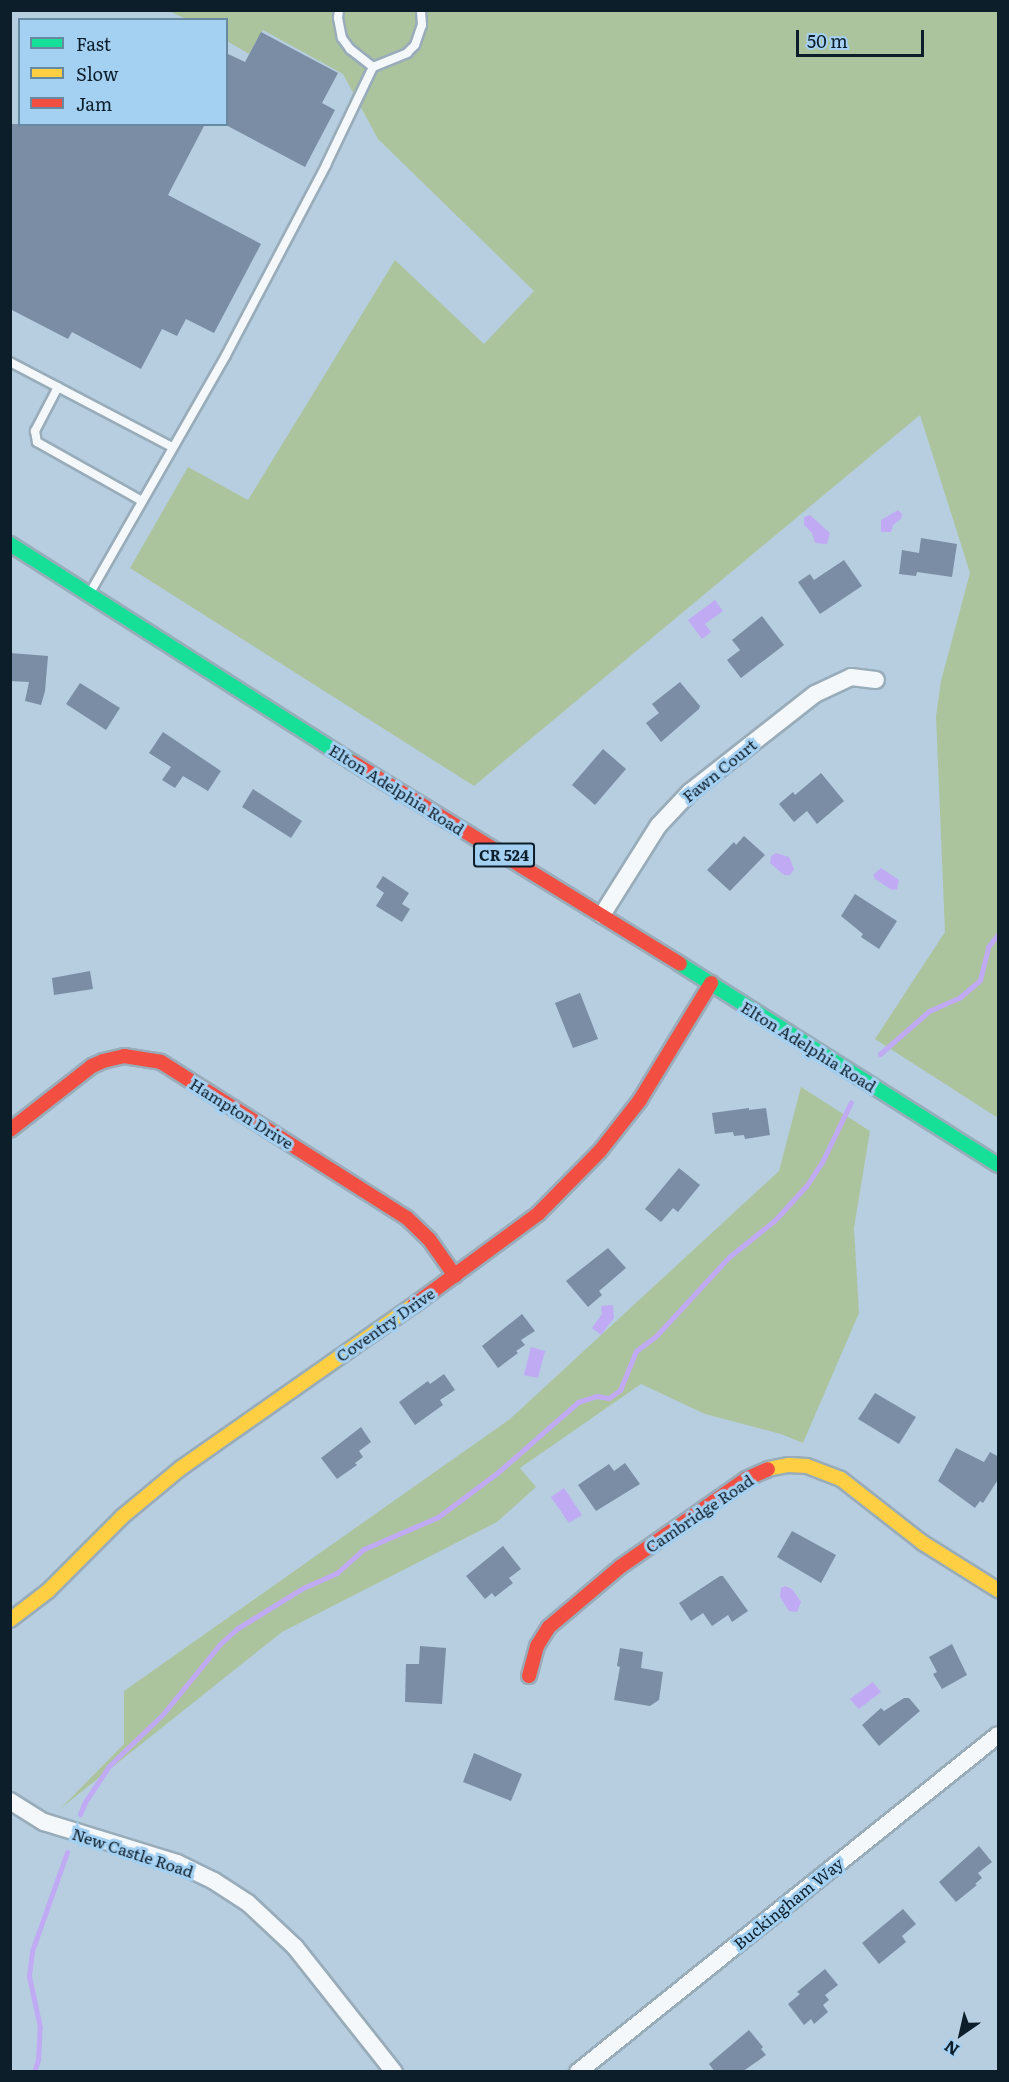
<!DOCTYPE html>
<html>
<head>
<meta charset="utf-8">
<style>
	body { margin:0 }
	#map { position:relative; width:1009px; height:2082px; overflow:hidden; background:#b6cee0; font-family:Literata,serif }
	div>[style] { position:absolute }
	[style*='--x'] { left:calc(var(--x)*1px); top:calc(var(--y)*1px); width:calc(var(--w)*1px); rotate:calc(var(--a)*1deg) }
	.green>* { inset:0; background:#acc49d }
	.water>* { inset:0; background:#c0aaf4 }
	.stream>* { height:5px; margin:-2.5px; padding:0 2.5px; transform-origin:2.5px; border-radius:2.5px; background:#c0aaf4 }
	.building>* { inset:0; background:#7b8da5 }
	.roads { filter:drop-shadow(2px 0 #99acba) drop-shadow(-2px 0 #99acba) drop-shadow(0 2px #99acba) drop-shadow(0 -2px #99acba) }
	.lane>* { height:8px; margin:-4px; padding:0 4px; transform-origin:4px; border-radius:4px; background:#f4f8fa }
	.street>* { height:16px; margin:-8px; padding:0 8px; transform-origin:8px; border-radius:8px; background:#f4f8fa }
	.fast>* { height:14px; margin:-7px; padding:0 7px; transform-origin:7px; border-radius:7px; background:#16e098 }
	.slow>* { height:14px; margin:-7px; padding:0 7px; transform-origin:7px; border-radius:7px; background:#ffcf43 }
	.jam>* { height:14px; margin:-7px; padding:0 7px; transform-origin:7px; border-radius:7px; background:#f24e42 }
	span { translate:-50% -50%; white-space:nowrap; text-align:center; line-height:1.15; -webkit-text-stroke:6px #a4d0f2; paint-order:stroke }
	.shield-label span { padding:2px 4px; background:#a4d0f2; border:2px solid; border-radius:4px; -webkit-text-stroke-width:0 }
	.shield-label { font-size:15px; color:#0d1e2b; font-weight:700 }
	.street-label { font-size:16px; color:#0d1e2b }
	.frame { position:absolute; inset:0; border:12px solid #0d1e2b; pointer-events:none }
	.legend { position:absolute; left:18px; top:18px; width:210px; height:108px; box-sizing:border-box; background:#a4d0f2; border:2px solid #6889a2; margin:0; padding:8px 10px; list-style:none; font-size:18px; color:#0d1e2b }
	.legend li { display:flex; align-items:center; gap:12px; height:30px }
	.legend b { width:30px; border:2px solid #6889a2 }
	.north { position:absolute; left:931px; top:2004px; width:60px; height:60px; -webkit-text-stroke:4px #a4d0f2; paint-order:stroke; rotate:214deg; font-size:16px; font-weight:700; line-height:24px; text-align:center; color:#0d1e2b }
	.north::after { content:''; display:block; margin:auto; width:21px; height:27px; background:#0d1e2b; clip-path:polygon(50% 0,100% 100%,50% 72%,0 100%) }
	.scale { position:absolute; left:796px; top:30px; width:128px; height:27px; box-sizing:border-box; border:3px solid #0d1e2b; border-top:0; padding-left:8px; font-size:18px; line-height:21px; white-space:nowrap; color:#0d1e2b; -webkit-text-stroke:4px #a4d0f2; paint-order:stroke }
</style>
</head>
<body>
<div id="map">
	<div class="green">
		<div style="clip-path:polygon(169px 11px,998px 11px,998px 1118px,875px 1039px,945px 932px,936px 716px,941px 681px,970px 573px,920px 415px,474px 786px,130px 568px,188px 467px,248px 500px,395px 260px,484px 344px,534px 291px,378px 139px,343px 74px,263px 30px,249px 54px,227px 41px,226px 20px,186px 19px)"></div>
		<div style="clip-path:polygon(801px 1087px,870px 1131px,854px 1228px,859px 1313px,803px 1443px,781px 1434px,705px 1414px,641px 1384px,520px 1468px,536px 1487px,497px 1522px,282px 1632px,61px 1808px,124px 1744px,124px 1691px,510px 1419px,779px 1171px)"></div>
	</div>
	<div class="water">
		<div style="clip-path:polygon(898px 510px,902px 514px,901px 519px,893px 525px,891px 532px,881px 532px,881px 520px)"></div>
		<div style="clip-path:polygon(810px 515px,830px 533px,827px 544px,815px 543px,812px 533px,804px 525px,804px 517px)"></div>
		<div style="clip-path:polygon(715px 600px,723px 611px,705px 624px,711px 632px,702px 639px,688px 620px)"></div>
		<div style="clip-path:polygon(776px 853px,789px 857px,794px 869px,790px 875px,784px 875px,770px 863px,771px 856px)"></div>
		<div style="clip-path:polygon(881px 868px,899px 880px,897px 889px,892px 890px,875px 879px,873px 875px)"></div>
		<div style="clip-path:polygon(613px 1305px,614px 1318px,601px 1335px,592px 1328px,602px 1314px,601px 1306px)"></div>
		<div style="clip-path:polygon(531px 1347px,545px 1351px,538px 1378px,524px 1375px)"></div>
		<div style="clip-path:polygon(564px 1488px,582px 1515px,569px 1523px,551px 1497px)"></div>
		<div style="clip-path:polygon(785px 1586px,792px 1589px,801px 1602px,797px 1612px,789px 1611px,780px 1597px,781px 1588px)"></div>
		<div style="clip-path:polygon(873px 1682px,881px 1692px,859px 1709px,850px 1699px)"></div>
	</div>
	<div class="stream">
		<div style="--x:880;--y:1054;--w:65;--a:-41.3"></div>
		<div style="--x:929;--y:1011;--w:34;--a:-24"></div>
		<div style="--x:960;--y:997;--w:26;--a:-40"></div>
		<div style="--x:980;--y:980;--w:34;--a:-76"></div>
		<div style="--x:988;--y:947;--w:16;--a:-52"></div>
		<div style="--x:80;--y:1814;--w:13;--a:-67"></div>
		<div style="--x:85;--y:1802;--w:43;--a:-56.3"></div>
		<div style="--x:109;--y:1766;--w:75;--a:-43.9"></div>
		<div style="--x:163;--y:1714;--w:90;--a:-50.8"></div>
		<div style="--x:220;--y:1644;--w:24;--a:-42"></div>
		<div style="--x:238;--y:1628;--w:76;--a:-31.6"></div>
		<div style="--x:303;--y:1588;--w:37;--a:-24"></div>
		<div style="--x:337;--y:1573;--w:36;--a:-42"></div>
		<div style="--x:364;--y:1549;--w:81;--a:-23.4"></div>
		<div style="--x:438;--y:1517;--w:74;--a:-36.7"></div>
		<div style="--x:497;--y:1473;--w:108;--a:-41.2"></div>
		<div style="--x:578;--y:1402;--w:19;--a:-18"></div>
		<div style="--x:596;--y:1396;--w:13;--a:9"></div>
		<div style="--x:609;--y:1398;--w:14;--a:-36"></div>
		<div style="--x:620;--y:1390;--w:42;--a:-67.7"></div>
		<div style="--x:636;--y:1351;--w:25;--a:-37"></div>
		<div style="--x:656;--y:1336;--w:108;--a:-47.3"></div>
		<div style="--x:729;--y:1257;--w:59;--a:-38.8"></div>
		<div style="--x:775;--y:1220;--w:47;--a:-47.6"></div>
		<div style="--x:807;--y:1185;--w:30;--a:-57"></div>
		<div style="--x:823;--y:1160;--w:64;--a:-64.2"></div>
		<div style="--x:34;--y:2072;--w:13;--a:-72"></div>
		<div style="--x:38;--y:2060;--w:33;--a:-87"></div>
		<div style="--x:40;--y:2027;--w:52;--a:-102.2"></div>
		<div style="--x:29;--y:1976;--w:25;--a:-83"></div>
		<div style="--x:32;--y:1951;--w:105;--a:-70.5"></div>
	</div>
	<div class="building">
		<div style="clip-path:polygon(261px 32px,338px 73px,322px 103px,335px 110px,305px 167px,226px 125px,226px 53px,245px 62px)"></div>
		<div style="clip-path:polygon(10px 124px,205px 124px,168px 195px,261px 244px,214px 333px,186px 319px,177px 336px,162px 329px,141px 369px,72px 332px,68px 339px,10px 309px)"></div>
		<div style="clip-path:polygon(921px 538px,957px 544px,952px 577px,917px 572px,916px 576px,899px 574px,902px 550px,919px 553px)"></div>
		<div style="clip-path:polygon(844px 560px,862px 586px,820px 614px,798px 582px,810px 574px,814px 580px)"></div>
		<div style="clip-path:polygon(762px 616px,784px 645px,741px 678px,727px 660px,740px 650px,732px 640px)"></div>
		<div style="clip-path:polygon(10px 653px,48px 656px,45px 691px,41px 705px,25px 701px,29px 682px,10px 681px)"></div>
		<div style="clip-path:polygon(680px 682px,700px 706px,699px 709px,661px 742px,646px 723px,659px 713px,652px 704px)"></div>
		<div style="clip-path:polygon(80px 683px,120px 708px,106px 730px,66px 704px)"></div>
		<div style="clip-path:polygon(163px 732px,221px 771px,208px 791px,183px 776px,175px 788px,162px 780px,171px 767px,149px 753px)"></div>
		<div style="clip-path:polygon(603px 749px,626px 769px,595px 805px,572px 785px)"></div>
		<div style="clip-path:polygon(821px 773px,844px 801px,817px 824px,807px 811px,794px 822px,779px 804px,793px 792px,795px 795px)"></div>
		<div style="clip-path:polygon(253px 789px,302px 821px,291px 838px,242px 807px)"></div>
		<div style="clip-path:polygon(744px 836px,765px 855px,730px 891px,707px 870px,734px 842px,736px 845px)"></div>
		<div style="clip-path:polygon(383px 876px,409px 893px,402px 904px,410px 909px,402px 922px,376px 906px,384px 893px,376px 887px)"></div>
		<div style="clip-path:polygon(855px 894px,897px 921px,879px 949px,861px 937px,863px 934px,841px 916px)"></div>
		<div style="clip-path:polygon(90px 971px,93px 989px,54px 995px,52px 978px)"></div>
		<div style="clip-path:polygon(580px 993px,598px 1039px,573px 1048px,555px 1003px)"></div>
		<div style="clip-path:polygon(749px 1108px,749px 1110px,766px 1108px,770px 1135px,745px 1139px,744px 1135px,734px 1136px,733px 1132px,715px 1134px,712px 1113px)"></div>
		<div style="clip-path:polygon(679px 1168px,700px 1185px,678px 1212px,673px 1208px,661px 1222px,645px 1209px)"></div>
		<div style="clip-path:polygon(608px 1248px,626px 1268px,599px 1291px,602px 1295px,588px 1307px,566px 1281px)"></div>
		<div style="clip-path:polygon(522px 1314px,535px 1331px,521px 1340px,525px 1345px,516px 1351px,518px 1353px,498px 1368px,482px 1346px)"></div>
		<div style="clip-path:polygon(444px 1374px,455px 1390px,440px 1400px,443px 1405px,415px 1425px,399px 1402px,428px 1381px,430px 1384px)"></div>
		<div style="clip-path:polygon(875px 1393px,916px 1417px,899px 1444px,858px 1419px)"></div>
		<div style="clip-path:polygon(361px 1427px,371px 1442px,359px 1451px,363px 1457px,355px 1463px,357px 1465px,337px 1479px,321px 1458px)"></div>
		<div style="clip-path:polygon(956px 1448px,984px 1462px,990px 1452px,999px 1457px,999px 1478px,983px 1503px,980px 1501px,975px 1508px,938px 1481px)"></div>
		<div style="clip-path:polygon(625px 1463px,640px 1484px,596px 1511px,578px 1485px,609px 1464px,614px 1471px)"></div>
		<div style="clip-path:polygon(792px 1531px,836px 1555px,821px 1583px,777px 1557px)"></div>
		<div style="clip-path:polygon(503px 1546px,521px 1569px,509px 1578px,513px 1583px,495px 1597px,492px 1593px,485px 1599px,466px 1576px)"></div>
		<div style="clip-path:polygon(720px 1576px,723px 1576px,748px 1611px,732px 1622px,728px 1615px,712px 1626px,703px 1613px,691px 1621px,679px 1603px)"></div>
		<div style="clip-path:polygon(952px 1644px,967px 1675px,942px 1689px,933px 1674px,937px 1672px,929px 1657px)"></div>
		<div style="clip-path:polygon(420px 1646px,446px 1648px,442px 1704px,405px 1702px,406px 1664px,419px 1664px)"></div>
		<div style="clip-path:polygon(620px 1648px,643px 1652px,641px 1668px,663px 1672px,659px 1700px,650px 1706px,614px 1700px,620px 1667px,617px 1666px)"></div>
		<div style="clip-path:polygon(904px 1698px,909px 1698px,920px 1711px,879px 1746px,862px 1725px,881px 1708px,884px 1711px)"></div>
		<div style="clip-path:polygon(474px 1753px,522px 1774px,511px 1801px,463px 1782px)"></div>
		<div style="clip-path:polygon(979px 1846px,992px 1862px,978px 1873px,982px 1878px,975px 1884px,977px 1885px,956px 1902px,939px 1882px)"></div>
		<div style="clip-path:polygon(903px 1909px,916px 1924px,902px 1936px,906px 1942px,879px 1964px,862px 1943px)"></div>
		<div style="clip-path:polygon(825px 1969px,838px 1985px,825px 1995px,829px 2000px,823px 2005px,828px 2012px,814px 2024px,811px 2019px,804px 2025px,788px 2004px,800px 1994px,797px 1992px)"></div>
		<div style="clip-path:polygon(749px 2030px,763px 2047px,761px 2049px,766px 2055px,742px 2072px,715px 2072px,709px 2064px)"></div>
	</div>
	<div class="roads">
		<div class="lane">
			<div style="--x:339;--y:10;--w:8;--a:97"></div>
			<div style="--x:338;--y:18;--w:20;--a:79"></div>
			<div style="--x:342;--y:38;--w:14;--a:54"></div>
			<div style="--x:350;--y:49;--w:29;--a:38"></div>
			<div style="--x:10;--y:362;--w:183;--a:27.7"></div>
			<div style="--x:58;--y:387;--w:50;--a:117.6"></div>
			<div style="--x:35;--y:431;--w:11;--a:80"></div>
			<div style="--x:37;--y:442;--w:120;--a:29.3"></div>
			<div style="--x:91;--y:591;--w:272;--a:-60.2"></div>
			<div style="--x:226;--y:355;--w:215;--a:-62.2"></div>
			<div style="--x:326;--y:165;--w:109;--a:-64.4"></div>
			<div style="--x:373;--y:67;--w:37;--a:-22"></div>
			<div style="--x:407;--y:53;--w:11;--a:-45"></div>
			<div style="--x:415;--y:45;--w:21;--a:-71"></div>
			<div style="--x:422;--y:25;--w:15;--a:-94"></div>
		</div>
		<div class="street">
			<div style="--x:602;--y:915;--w:105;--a:-57.8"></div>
			<div style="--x:658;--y:826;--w:47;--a:-46.7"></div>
			<div style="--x:690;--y:792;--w:159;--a:-38.1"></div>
			<div style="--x:815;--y:694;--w:40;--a:-25"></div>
			<div style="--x:851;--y:677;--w:25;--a:7"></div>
			<div style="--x:10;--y:1801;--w:40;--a:32"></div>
			<div style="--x:44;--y:1822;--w:139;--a:17.1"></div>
			<div style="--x:177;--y:1863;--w:41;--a:25.9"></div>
			<div style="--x:214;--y:1881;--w:40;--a:32.9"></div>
			<div style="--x:248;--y:1903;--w:64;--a:43.1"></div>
			<div style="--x:295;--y:1947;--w:159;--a:51.6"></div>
			<div style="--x:578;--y:2072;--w:538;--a:-38.74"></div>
		</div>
		<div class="fast">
			<div style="--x:10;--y:544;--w:406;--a:32.5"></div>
			<div style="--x:680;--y:964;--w:376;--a:32.3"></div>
		</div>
		<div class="slow">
			<div style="--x:768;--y:1469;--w:21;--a:-11"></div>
			<div style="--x:789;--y:1465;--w:18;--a:3"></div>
			<div style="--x:807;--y:1466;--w:36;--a:21"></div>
			<div style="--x:841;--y:1479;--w:104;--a:38"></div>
			<div style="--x:923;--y:1543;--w:89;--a:32.1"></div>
			<div style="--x:10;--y:1620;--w:48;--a:-37.3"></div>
			<div style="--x:48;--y:1591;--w:106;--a:-45"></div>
			<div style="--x:123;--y:1516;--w:75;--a:-39.6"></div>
			<div style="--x:181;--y:1468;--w:284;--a:-35"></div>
		</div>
		<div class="jam">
			<div style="--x:352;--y:762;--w:385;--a:31.6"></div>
			<div style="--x:10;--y:1130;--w:104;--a:-38"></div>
			<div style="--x:92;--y:1066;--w:12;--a:-24"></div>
			<div style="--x:103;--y:1061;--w:22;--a:-13"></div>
			<div style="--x:124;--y:1056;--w:37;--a:9"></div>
			<div style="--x:161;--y:1062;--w:291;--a:32.4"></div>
			<div style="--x:407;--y:1218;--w:30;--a:44"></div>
			<div style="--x:429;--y:1239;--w:45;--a:54.9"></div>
			<div style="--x:414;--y:1305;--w:154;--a:-36.3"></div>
			<div style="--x:538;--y:1214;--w:88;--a:-45.5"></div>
			<div style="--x:600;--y:1151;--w:65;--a:-51.9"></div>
			<div style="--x:640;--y:1100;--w:137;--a:-58.7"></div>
			<div style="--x:529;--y:1676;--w:31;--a:-75"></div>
			<div style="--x:537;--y:1646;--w:22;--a:-58"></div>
			<div style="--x:549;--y:1627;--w:93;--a:-40.2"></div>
			<div style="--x:620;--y:1567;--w:154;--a:-34.9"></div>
			<div style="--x:746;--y:1479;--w:24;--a:-24"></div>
		</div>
	</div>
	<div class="shield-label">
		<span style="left:504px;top:855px">CR 524</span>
	</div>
	<div class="street-label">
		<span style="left:719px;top:770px;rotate:-39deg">Fawn Court</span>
		<span style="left:397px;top:789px;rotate:32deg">Elton Adelphia Road</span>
		<span style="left:809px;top:1046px;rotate:32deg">Elton Adelphia Road</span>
		<span style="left:242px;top:1113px;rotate:32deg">Hampton Drive</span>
		<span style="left:385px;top:1324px;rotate:-35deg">Coventry Drive</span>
		<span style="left:699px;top:1513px;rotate:-34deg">Cambridge Road</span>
		<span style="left:133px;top:1852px;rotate:18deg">New Castle Road</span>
		<span style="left:788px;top:1903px;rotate:-39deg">Buckingham Way</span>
	</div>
	<div class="frame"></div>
	<ul class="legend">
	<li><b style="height:8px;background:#16e098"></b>Fast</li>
	<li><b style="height:8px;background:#ffcf43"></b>Slow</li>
	<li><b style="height:8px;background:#f24e42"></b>Jam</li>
	</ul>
	<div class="north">N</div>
	<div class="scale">50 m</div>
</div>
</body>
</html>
